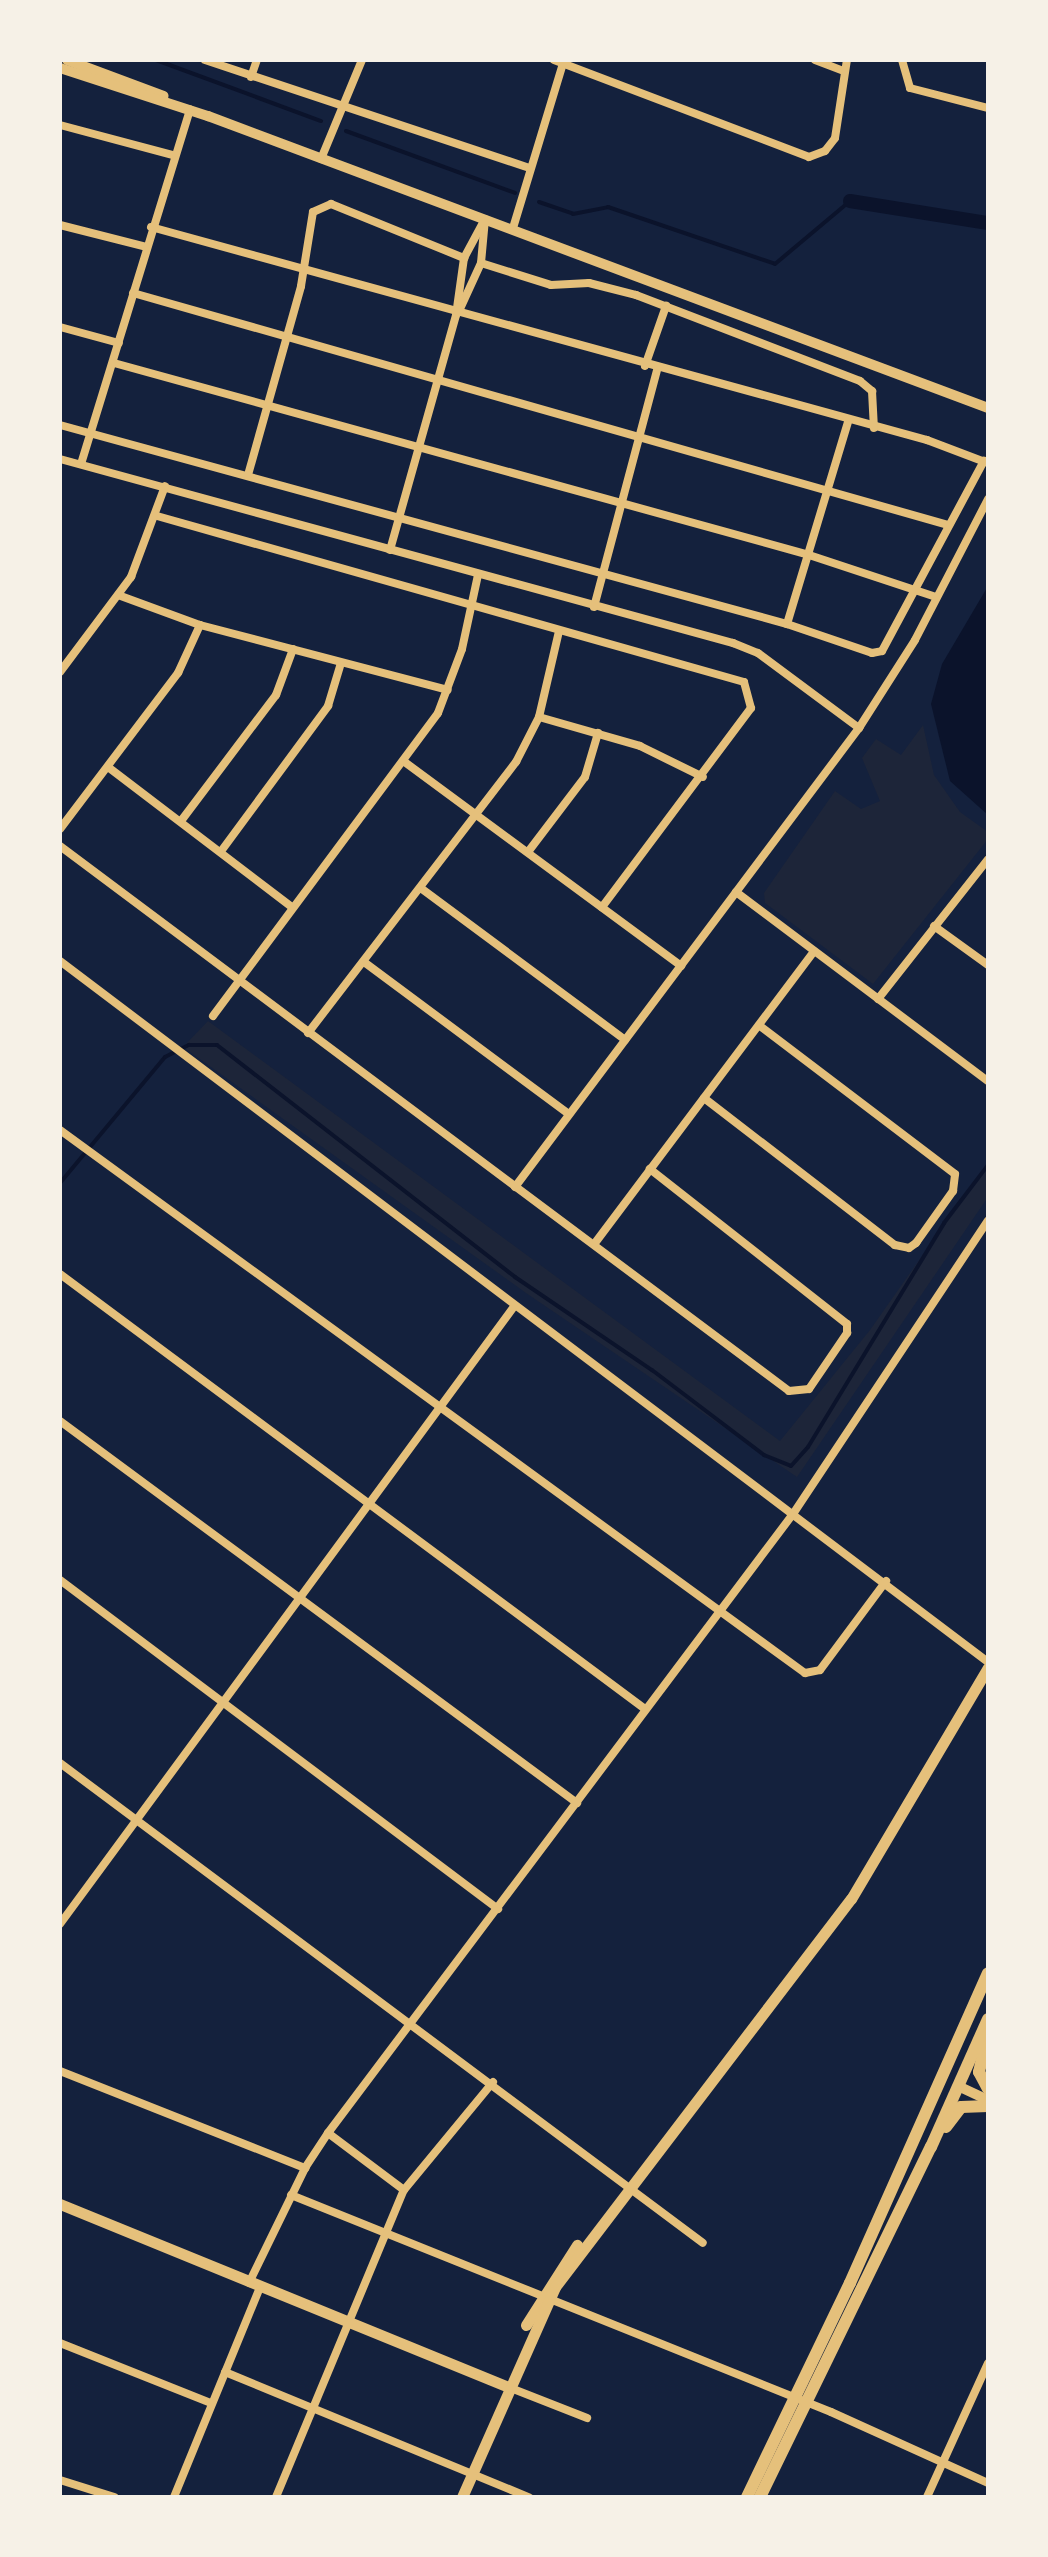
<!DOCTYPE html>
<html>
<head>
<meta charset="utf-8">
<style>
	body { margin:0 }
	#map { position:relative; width:1048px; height:2557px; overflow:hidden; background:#14213d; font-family:"Open Sans",sans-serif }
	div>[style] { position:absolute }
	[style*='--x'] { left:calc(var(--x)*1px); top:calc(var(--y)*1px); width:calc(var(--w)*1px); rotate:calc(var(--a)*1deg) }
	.green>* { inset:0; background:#1d2539 }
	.water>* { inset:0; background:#0b132b }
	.stream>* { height:4px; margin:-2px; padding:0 2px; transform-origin:2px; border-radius:2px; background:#0b132b }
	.canal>* { height:14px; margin:-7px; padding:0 7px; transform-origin:7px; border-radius:7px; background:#0b132b }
	.minor>* { height:8px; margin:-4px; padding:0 4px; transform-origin:4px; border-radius:4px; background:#e5c07b }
	.tertiary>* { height:10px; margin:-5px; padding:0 5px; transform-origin:5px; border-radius:5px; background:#e5c07b }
	.secondary>* { height:11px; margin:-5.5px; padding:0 5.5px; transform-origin:5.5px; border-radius:5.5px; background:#e5c07b }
	.primary>* { height:12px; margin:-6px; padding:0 6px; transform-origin:6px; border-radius:6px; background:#e5c07b }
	span { translate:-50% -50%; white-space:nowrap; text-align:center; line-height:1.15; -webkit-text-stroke:6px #f6f1e7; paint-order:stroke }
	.frame { position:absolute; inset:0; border:62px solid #f6f1e7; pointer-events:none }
</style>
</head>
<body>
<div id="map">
	<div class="green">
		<div style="clip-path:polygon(923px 725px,934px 775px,960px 812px,988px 832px,988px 839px,873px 984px,765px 903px,764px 893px,835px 791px,861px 809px,880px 801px,862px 758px,876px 739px,901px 755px)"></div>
		<div style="clip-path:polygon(208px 1021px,780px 1441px,870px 1330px,988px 1162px,988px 1197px,797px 1477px,526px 1293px,183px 1047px)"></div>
	</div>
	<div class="water">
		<div style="clip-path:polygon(988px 586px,988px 815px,950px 781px,931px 704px,942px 664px)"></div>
	</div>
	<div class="stream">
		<div style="--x:156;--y:60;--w:176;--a:20.3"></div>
		<div style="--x:346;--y:131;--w:180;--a:20.1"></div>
		<div style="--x:539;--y:202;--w:36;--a:19"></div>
		<div style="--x:573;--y:214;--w:36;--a:-11"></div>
		<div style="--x:608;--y:207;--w:176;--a:18.8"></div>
		<div style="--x:775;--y:264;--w:98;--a:-40"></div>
		<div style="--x:60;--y:1183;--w:164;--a:-50.2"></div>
		<div style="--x:165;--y:1057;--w:27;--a:-27"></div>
		<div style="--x:189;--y:1045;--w:28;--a:0"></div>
		<div style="--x:217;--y:1045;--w:378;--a:37.9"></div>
		<div style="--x:515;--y:1277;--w:166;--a:34.2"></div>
		<div style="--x:652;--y:1370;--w:141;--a:37.2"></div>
		<div style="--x:764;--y:1455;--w:29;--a:22"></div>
		<div style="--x:791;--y:1466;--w:25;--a:-48"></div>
		<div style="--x:808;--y:1447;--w:262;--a:-58.7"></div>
		<div style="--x:944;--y:1223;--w:73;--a:-52.8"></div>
	</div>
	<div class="canal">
		<div style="--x:850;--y:201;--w:140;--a:9.1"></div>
	</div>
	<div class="minor">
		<div style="--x:205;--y:60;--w:342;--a:18.4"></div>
		<div style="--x:554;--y:60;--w:273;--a:20.8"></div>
		<div style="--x:809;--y:157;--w:17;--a:-21"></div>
		<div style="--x:825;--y:151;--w:16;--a:-52"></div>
		<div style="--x:835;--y:138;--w:79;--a:-81.3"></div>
		<div style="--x:815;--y:60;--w:31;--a:21"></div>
		<div style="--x:902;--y:60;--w:29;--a:74"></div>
		<div style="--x:910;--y:88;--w:81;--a:14.4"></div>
		<div style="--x:251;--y:77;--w:18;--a:-71"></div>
		<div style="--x:60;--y:125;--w:117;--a:14.9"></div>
		<div style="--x:321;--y:159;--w:107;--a:-67.5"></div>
		<div style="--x:60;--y:225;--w:89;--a:14.3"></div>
		<div style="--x:151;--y:227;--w:805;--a:15.35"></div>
		<div style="--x:927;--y:440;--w:62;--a:20.8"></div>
		<div style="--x:513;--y:228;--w:172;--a:-73.1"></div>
		<div style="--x:481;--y:263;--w:73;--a:17.4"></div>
		<div style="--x:551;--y:285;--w:38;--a:-3"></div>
		<div style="--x:589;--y:283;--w:49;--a:14.3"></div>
		<div style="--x:636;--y:295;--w:240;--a:21"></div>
		<div style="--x:860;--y:381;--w:16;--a:40"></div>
		<div style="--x:872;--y:391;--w:37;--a:87"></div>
		<div style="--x:133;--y:293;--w:847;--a:15.89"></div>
		<div style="--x:459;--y:311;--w:53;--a:-65.4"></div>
		<div style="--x:481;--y:263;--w:44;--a:-84.8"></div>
		<div style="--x:60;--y:327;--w:61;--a:15.2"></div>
		<div style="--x:114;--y:363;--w:718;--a:15.43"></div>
		<div style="--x:806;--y:554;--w:137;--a:18.3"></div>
		<div style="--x:645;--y:366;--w:64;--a:-70.7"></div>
		<div style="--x:60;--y:425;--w:754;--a:15.31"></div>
		<div style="--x:787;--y:624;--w:90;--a:18.8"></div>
		<div style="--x:872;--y:653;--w:10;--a:-11"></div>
		<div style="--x:882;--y:651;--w:216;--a:-61.8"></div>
		<div style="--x:60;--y:459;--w:698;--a:15.29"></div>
		<div style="--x:733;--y:643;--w:27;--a:22"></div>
		<div style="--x:758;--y:653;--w:126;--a:36.6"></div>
		<div style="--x:81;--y:464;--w:371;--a:-72.9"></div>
		<div style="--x:248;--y:475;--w:196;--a:-74.3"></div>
		<div style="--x:301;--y:286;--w:75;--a:-80.8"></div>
		<div style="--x:313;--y:212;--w:20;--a:-24"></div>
		<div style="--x:331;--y:204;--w:144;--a:22.1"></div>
		<div style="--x:157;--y:516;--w:610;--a:15.79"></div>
		<div style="--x:744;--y:682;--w:27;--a:75"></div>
		<div style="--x:751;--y:708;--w:249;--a:126.8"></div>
		<div style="--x:390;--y:550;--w:244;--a:-74.3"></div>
		<div style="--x:456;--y:315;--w:58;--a:-82"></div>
		<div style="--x:464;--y:258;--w:44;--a:-61.7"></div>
		<div style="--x:118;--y:595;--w:87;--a:20.1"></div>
		<div style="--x:200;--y:625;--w:256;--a:14.7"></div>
		<div style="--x:594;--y:607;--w:245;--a:-75.1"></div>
		<div style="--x:787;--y:624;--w:211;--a:-73.2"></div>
		<div style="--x:60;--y:672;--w:119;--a:-53.2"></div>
		<div style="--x:131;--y:577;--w:97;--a:-69.5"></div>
		<div style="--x:539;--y:717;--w:105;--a:16"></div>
		<div style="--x:640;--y:746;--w:70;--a:26.2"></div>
		<div style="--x:406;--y:763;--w:342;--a:36.4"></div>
		<div style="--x:108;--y:767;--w:231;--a:37.3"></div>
		<div style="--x:181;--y:821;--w:158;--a:-53"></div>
		<div style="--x:276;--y:695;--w:49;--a:-69.7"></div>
		<div style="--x:60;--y:829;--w:196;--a:-52.9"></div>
		<div style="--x:178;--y:673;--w:53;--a:-65.4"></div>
		<div style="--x:60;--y:846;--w:910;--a:36.78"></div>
		<div style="--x:789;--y:1391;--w:20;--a:-6"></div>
		<div style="--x:809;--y:1389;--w:68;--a:-55.8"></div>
		<div style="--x:847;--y:1333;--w:9;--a:-90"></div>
		<div style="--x:847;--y:1324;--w:251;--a:-141.8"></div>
		<div style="--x:222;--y:850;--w:179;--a:-53.6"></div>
		<div style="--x:328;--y:706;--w:45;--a:-73.2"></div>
		<div style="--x:528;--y:852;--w:94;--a:-52.8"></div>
		<div style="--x:585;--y:777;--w:46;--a:-73.5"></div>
		<div style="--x:422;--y:889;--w:253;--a:36.6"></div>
		<div style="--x:736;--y:892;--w:315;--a:36.9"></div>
		<div style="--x:934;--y:926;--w:67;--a:35.8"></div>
		<div style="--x:60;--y:961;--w:1163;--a:37.07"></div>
		<div style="--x:364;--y:962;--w:255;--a:36.6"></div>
		<div style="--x:878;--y:999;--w:178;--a:-51.8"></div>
		<div style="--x:213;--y:1016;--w:377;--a:-53.4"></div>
		<div style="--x:438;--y:713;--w:68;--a:-69.4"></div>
		<div style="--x:462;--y:649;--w:76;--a:-77.8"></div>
		<div style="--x:308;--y:1033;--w:342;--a:-52.5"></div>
		<div style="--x:516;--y:762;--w:51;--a:-62.9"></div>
		<div style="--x:539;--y:717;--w:88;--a:-76.9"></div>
		<div style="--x:704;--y:1098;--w:241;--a:37.6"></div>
		<div style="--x:895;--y:1245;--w:14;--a:12"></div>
		<div style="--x:909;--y:1248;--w:9;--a:-36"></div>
		<div style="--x:916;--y:1243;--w:64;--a:-54.6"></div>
		<div style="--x:953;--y:1191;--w:17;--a:-83"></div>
		<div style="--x:955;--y:1174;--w:246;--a:-142.8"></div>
		<div style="--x:60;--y:1130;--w:922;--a:36.09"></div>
		<div style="--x:805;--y:1673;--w:15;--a:-11"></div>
		<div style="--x:820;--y:1670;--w:111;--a:-53.4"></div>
		<div style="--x:515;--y:1187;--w:574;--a:-53.15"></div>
		<div style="--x:859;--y:728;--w:104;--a:-57.5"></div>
		<div style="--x:915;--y:640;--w:159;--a:-62.6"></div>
		<div style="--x:595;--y:1243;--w:365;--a:-53.1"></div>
		<div style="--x:60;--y:1274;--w:729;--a:36.63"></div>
		<div style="--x:60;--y:1421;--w:643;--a:36.46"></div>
		<div style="--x:60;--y:1580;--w:548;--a:36.91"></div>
		<div style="--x:60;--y:1763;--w:802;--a:36.74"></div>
		<div style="--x:60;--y:1924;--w:765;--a:-53.67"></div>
		<div style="--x:60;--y:2071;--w:264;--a:21.6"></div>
		<div style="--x:328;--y:2133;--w:95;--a:36.9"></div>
		<div style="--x:291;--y:2195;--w:582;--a:21.89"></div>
		<div style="--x:831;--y:2412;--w:172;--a:24.3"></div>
		<div style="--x:249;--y:2283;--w:128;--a:-64"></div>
		<div style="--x:305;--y:2168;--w:42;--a:-56.7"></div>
		<div style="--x:328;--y:2133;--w:774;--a:-53.09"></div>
		<div style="--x:793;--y:1514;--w:352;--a:-56.4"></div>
		<div style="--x:60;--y:2343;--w:162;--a:21.7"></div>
		<div style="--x:225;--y:2372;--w:329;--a:22.4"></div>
		<div style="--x:508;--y:2387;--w:85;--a:21.4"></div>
		<div style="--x:60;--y:2480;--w:57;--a:17.5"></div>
		<div style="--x:174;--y:2497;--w:227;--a:-67.7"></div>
		<div style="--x:276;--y:2497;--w:333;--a:-67.4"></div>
		<div style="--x:404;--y:2190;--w:140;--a:-50.5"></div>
		<div style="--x:927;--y:2497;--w:147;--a:-65.5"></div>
	</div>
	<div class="tertiary">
		<div style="--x:67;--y:60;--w:103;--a:20.4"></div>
		<div style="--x:60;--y:68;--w:156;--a:18"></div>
		<div style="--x:208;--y:116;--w:833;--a:20.52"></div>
		<div style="--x:958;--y:2086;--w:33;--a:25"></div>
	</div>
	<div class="secondary">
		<div style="--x:60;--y:2204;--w:483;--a:22.2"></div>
		<div style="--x:526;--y:2325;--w:95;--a:-57.5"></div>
		<div style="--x:462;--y:2497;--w:230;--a:-66.1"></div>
		<div style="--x:555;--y:2287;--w:488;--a:-52.7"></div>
		<div style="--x:851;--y:1899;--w:269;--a:-59.4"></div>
	</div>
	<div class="primary">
		<div style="--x:988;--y:2033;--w:40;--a:103"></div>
		<div style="--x:979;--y:2072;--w:19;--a:62"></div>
		<div style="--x:946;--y:2127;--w:25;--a:-53"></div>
		<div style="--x:961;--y:2107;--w:27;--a:-2"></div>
		<div style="--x:747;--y:2497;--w:237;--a:-64.3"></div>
		<div style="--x:850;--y:2283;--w:339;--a:-66"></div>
		<div style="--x:760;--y:2497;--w:390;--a:-64"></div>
		<div style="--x:931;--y:2147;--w:140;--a:-66"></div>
	</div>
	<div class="frame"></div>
</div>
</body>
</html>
